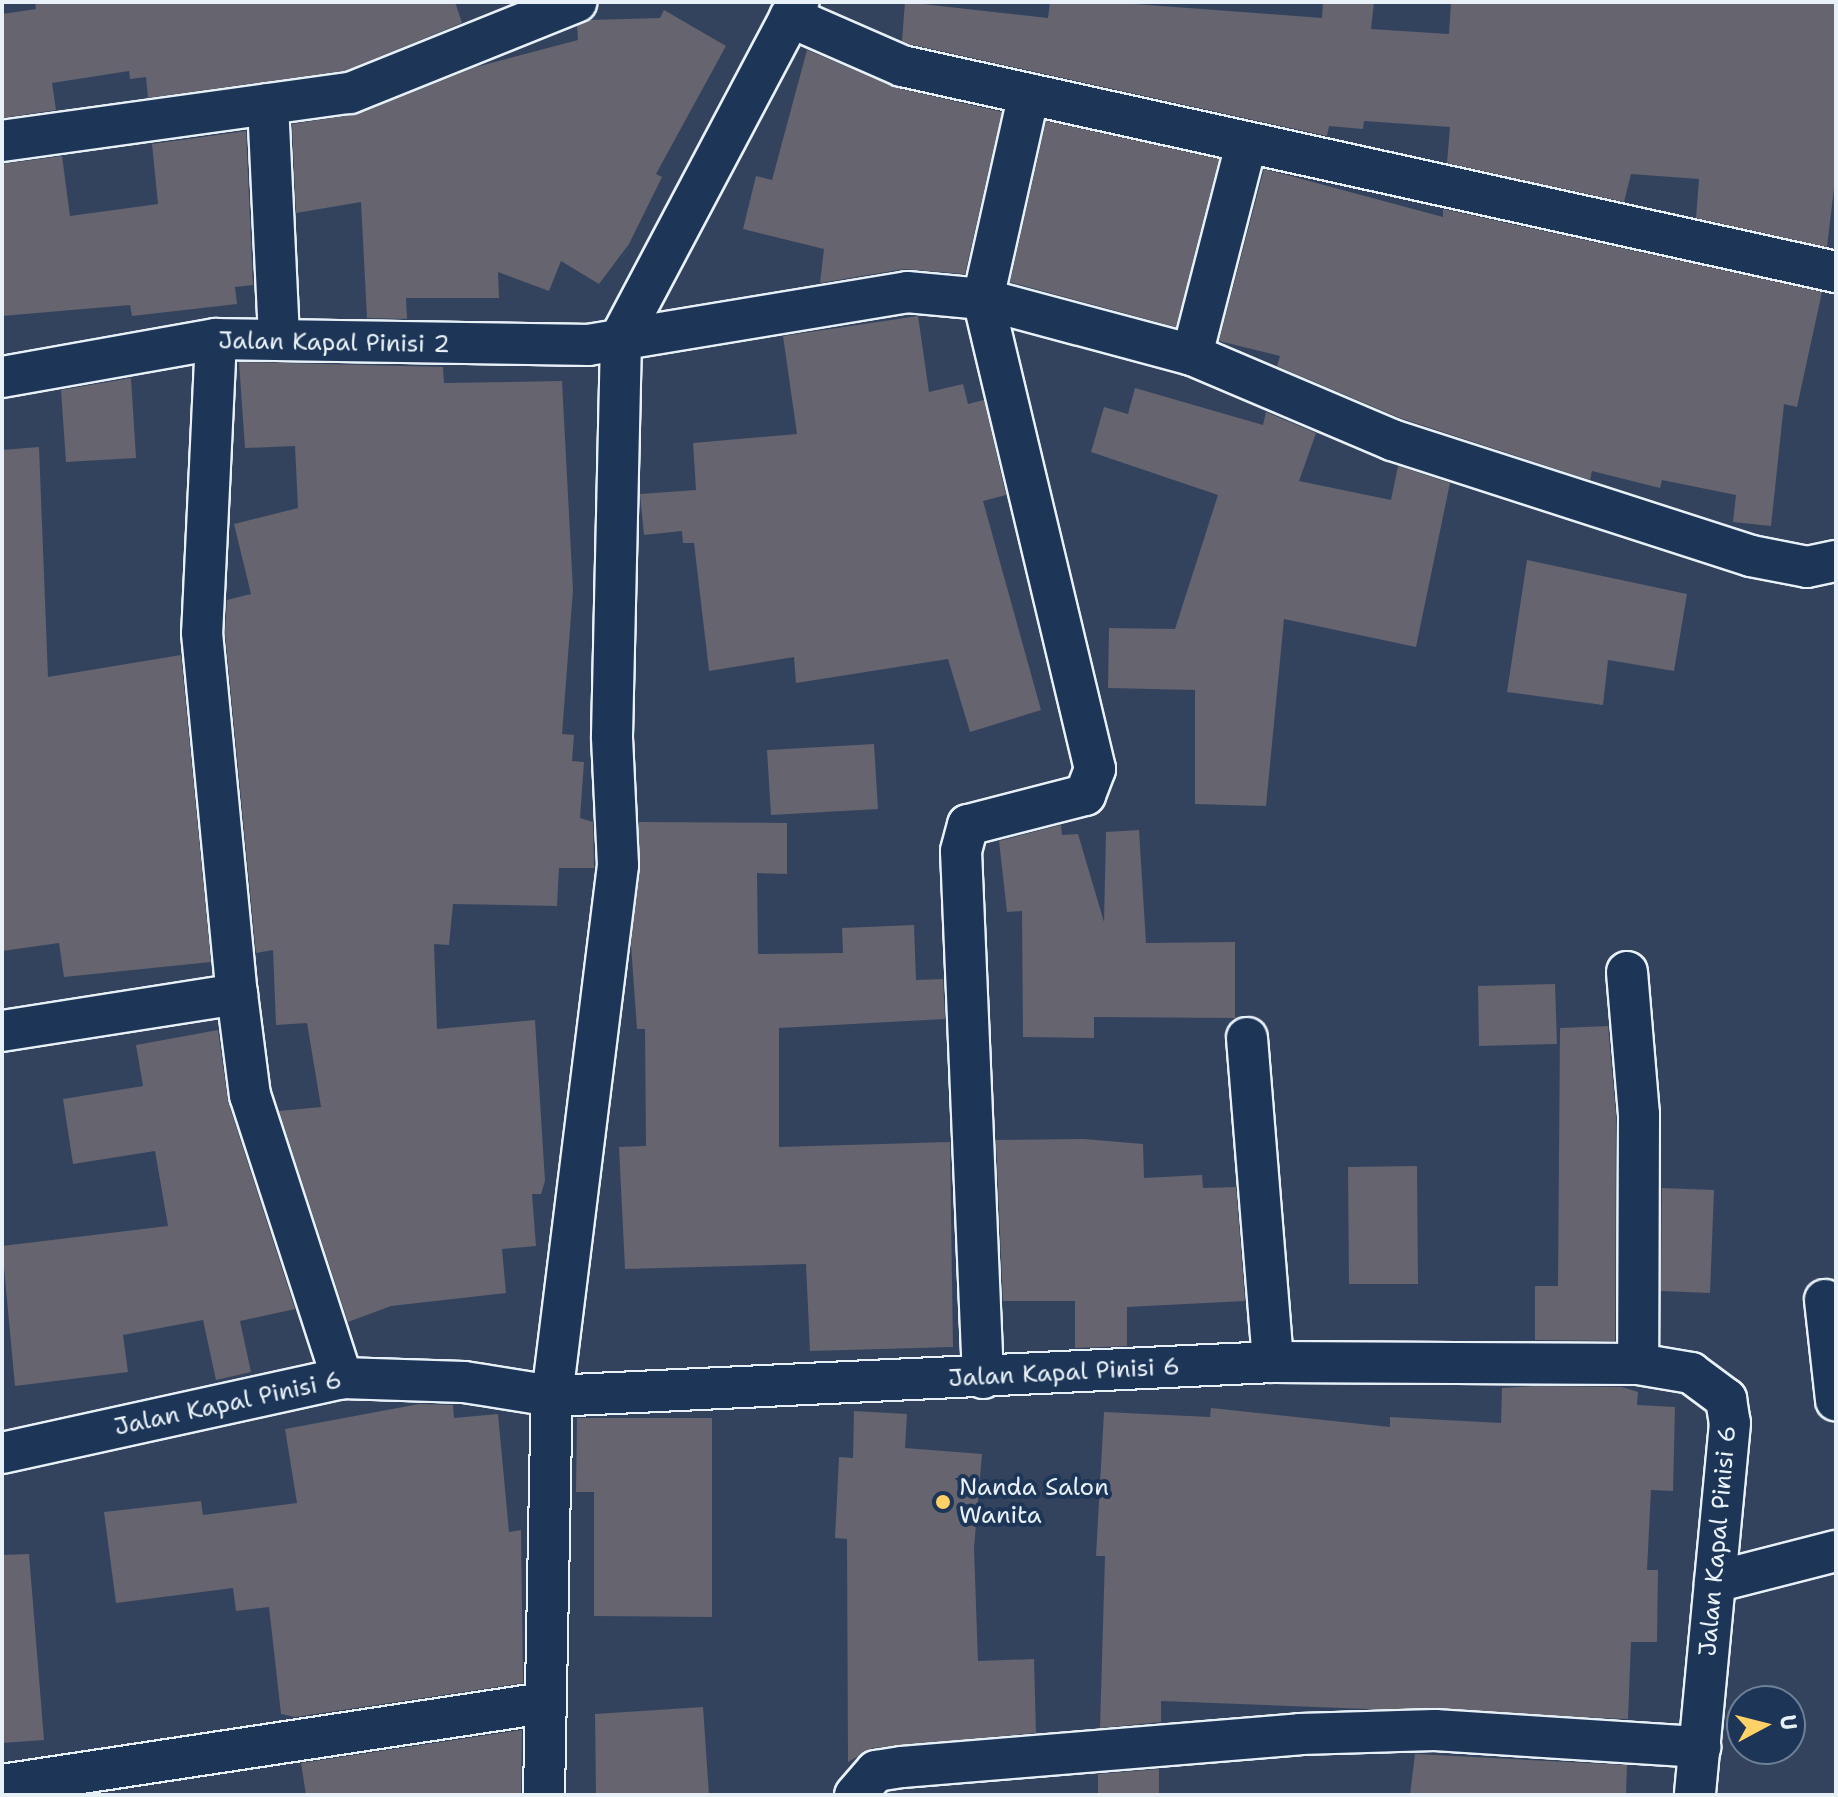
<!DOCTYPE html>
<html>
<head>
<meta charset="utf-8">
<style>
	body { margin:0 }
	#map { position:relative; width:1838px; height:1797px; overflow:hidden; background:#33435e; font-family:"Shantell Sans",sans-serif }
	div>[style] { position:absolute }
	[style*='--x'] { left:calc(var(--x)*1px); top:calc(var(--y)*1px); width:calc(var(--w)*1px); rotate:calc(var(--a)*1deg) }
	.building>* { inset:0; background:#65646f }
	.roads { filter:drop-shadow(2px 0 #e8f1f8) drop-shadow(-2px 0 #e8f1f8) drop-shadow(0 2px #e8f1f8) drop-shadow(0 -2px #e8f1f8) }
	.minor>* { height:40px; margin:-20px; padding:0 20px; transform-origin:20px; border-radius:20px; background:#1d3557 }
	.dots>* { width:22px; height:22px; translate:-50% -50%; box-sizing:border-box; border:4px solid #1d3557; border-radius:50% }
	span { translate:-50% -50%; white-space:nowrap; text-align:center; line-height:1.15; -webkit-text-stroke:8px #1d3557; paint-order:stroke }
	.street-label { font-size:24px; color:#e8f1f8 }
	.poi-label { font-size:24px; color:#e8f1f8 }
	.left { translate:0 -50%; text-align:left }
	.frame { position:absolute; inset:0; border:4px solid #e8f1f8; pointer-events:none }
	.north { position:absolute; left:1726px; top:1685px; width:80px; height:80px; box-sizing:border-box; background:#1d3557; border:2px solid #6e8097; border-radius:50%; rotate:83deg; font-size:22px; font-weight:700; line-height:32px; text-align:center; color:#e8f1f8 }
	.north::after { content:''; display:block; margin:auto; width:28px; height:36px; background:#ffd166; clip-path:polygon(50% 0,100% 100%,50% 72%,0 100%) }
</style>
</head>
<body>
<div id="map">
	<div class="building">
		<div style="clip-path:polygon(35px 2px,455px 2px,462px 23px,344px 71px,148px 98px,146px 77px,130px 79px,129px 71px,52px 83px,56px 110px,2px 118px,2px 14px,36px 9px)"></div>
		<div style="clip-path:polygon(905px 2px,1048px 18px,1050px 2px,1108px 2px,1322px 18px,1323px 2px,1374px 2px,1371px 29px,1449px 34px,1451px 2px,1835px 2px,1836px 171px,1827px 247px,1696px 218px,1699px 179px,1631px 174px,1624px 202px,1447px 163px,1450px 127px,1364px 121px,1363px 129px,1329px 126px,1327px 136px,909px 44px,902px 41px)"></div>
		<div style="clip-path:polygon(664px 10px,726px 46px,656px 174px,662px 177px,629px 244px,599px 284px,561px 261px,549px 291px,498px 272px,499px 298px,406px 298px,407px 319px,367px 318px,361px 202px,296px 213px,292px 124px,358px 114px,476px 67px,578px 40px,577px 26px,590px 20px,660px 18px)"></div>
		<div style="clip-path:polygon(807px 50px,897px 88px,1002px 112px,965px 274px,904px 269px,820px 283px,824px 249px,743px 229px,756px 176px,772px 180px)"></div>
		<div style="clip-path:polygon(1046px 121px,1219px 159px,1176px 327px,1010px 282px)"></div>
		<div style="clip-path:polygon(246px 131px,253px 285px,235px 287px,237px 304px,132px 316px,130px 305px,2px 316px,2px 164px,62px 156px,70px 216px,158px 204px,152px 144px)"></div>
		<div style="clip-path:polygon(1264px 169px,1443px 217px,1443px 209px,1822px 292px,1797px 407px,1784px 404px,1771px 526px,1733px 522px,1736px 495px,1662px 480px,1660px 488px,1592px 471px,1590px 480px,1400px 418px,1277px 366px,1280px 356px,1219px 341px)"></div>
		<div style="clip-path:polygon(918px 316px,929px 392px,963px 384px,968px 404px,984px 400px,1006px 495px,983px 501px,1041px 710px,970px 732px,948px 659px,796px 683px,794px 657px,709px 671px,694px 543px,683px 543px,682px 531px,644px 535px,640px 494px,696px 490px,693px 443px,797px 434px,783px 336px)"></div>
		<div style="clip-path:polygon(239px 362px,443px 367px,444px 383px,562px 381px,573px 590px,562px 734px,574px 735px,572px 761px,584px 762px,580px 818px,593px 822px,594px 868px,559px 868px,557px 906px,453px 904px,449px 945px,434px 944px,437px 1029px,535px 1020px,545px 1181px,541px 1194px,532px 1194px,536px 1246px,502px 1249px,506px 1293px,391px 1306px,348px 1322px,279px 1111px,321px 1107px,307px 1023px,276px 1025px,273px 950px,256px 953px,225px 632px,227px 600px,251px 594px,234px 524px,298px 508px,295px 446px,245px 448px)"></div>
		<div style="clip-path:polygon(131px 378px,136px 458px,66px 462px,61px 390px)"></div>
		<div style="clip-path:polygon(1135px 388px,1263px 425px,1266px 412px,1316px 433px,1299px 481px,1391px 500px,1398px 466px,1450px 483px,1416px 647px,1284px 619px,1266px 806px,1195px 804px,1195px 690px,1108px 688px,1109px 628px,1175px 629px,1218px 495px,1091px 452px,1104px 407px,1128px 414px)"></div>
		<div style="clip-path:polygon(39px 447px,48px 677px,181px 655px,211px 962px,64px 977px,59px 943px,2px 951px,2px 450px)"></div>
		<div style="clip-path:polygon(1527px 560px,1687px 594px,1674px 671px,1608px 660px,1603px 705px,1507px 692px)"></div>
		<div style="clip-path:polygon(874px 744px,878px 809px,771px 815px,767px 750px)"></div>
		<div style="clip-path:polygon(639px 822px,787px 823px,787px 874px,757px 873px,758px 954px,843px 953px,842px 928px,914px 925px,916px 980px,943px 979px,945px 1019px,779px 1028px,779px 1147px,950px 1142px,953px 1347px,810px 1351px,806px 1264px,625px 1269px,619px 1147px,646px 1146px,645px 1029px,637px 1029px,631px 945px)"></div>
		<div style="clip-path:polygon(1061px 825px,1062px 835px,1078px 834px,1104px 922px,1106px 832px,1139px 830px,1146px 943px,1235px 942px,1235px 1018px,1094px 1017px,1094px 1038px,1023px 1037px,1022px 911px,1007px 912px,999px 841px)"></div>
		<div style="clip-path:polygon(1555px 984px,1557px 1044px,1479px 1046px,1478px 986px)"></div>
		<div style="clip-path:polygon(1608px 1026px,1616px 1115px,1615px 1341px,1535px 1340px,1535px 1286px,1558px 1286px,1560px 1028px)"></div>
		<div style="clip-path:polygon(218px 1030px,228px 1102px,295px 1309px,240px 1321px,251px 1372px,216px 1380px,203px 1320px,123px 1335px,128px 1372px,15px 1386px,2px 1246px,168px 1226px,155px 1151px,73px 1164px,63px 1099px,143px 1086px,136px 1045px)"></div>
		<div style="clip-path:polygon(1084px 1139px,1143px 1144px,1144px 1178px,1202px 1175px,1203px 1188px,1236px 1187px,1245px 1301px,1127px 1307px,1127px 1346px,1075px 1348px,1075px 1301px,1003px 1301px,996px 1140px)"></div>
		<div style="clip-path:polygon(1417px 1166px,1418px 1284px,1349px 1284px,1348px 1167px)"></div>
		<div style="clip-path:polygon(1662px 1188px,1714px 1190px,1710px 1293px,1661px 1291px)"></div>
		<div style="clip-path:polygon(1534px 1386px,1622px 1387px,1638px 1392px,1637px 1405px,1675px 1407px,1673px 1491px,1651px 1490px,1647px 1570px,1658px 1570px,1657px 1642px,1631px 1642px,1628px 1719px,1161px 1701px,1161px 1722px,1100px 1728px,1105px 1556px,1096px 1556px,1104px 1412px,1210px 1417px,1211px 1408px,1390px 1427px,1390px 1417px,1501px 1423px,1502px 1388px)"></div>
		<div style="clip-path:polygon(419px 1404px,453px 1405px,454px 1418px,498px 1414px,509px 1532px,521px 1530px,523px 1683px,295px 1717px,281px 1714px,269px 1607px,236px 1611px,233px 1588px,116px 1603px,104px 1512px,201px 1501px,203px 1515px,297px 1503px,285px 1429px)"></div>
		<div style="clip-path:polygon(854px 1411px,907px 1414px,905px 1448px,982px 1454px,974px 1548px,978px 1661px,1034px 1659px,1036px 1733px,872px 1748px,848px 1762px,847px 1539px,835px 1538px,839px 1457px,853px 1458px)"></div>
		<div style="clip-path:polygon(577px 1418px,712px 1418px,712px 1617px,594px 1616px,594px 1492px,576px 1492px)"></div>
		<div style="clip-path:polygon(29px 1554px,44px 1740px,2px 1743px,2px 1555px)"></div>
		<div style="clip-path:polygon(703px 1707px,709px 1795px,596px 1795px,595px 1714px)"></div>
		<div style="clip-path:polygon(522px 1730px,521px 1793px,306px 1795px,301px 1763px)"></div>
		<div style="clip-path:polygon(1415px 1754px,1627px 1765px,1626px 1795px,1410px 1795px)"></div>
		<div style="clip-path:polygon(1159px 1769px,1159px 1795px,1098px 1795px,1098px 1774px)"></div>
	</div>
	<div class="roads">
		<div class="minor">
			<div style="--x:790;--y:17;--w:122;--a:23.6"></div>
			<div style="--x:902;--y:66;--w:956;--a:12.44"></div>
			<div style="--x:268;--y:104;--w:234;--a:87.3"></div>
			<div style="--x:2;--y:141;--w:351;--a:-7.9"></div>
			<div style="--x:350;--y:93;--w:244;--a:-21.9"></div>
			<div style="--x:216;--y:339;--w:294;--a:92.7"></div>
			<div style="--x:202;--y:633;--w:363;--a:84.5"></div>
			<div style="--x:1192;--y:355;--w:217;--a:-75.6"></div>
			<div style="--x:2;--y:377;--w:217;--a:-10.1"></div>
			<div style="--x:216;--y:339;--w:372;--a:0.9"></div>
			<div style="--x:588;--y:345;--w:323;--a:-9.4"></div>
			<div style="--x:907;--y:292;--w:76;--a:5.3"></div>
			<div style="--x:983;--y:299;--w:216;--a:15"></div>
			<div style="--x:1192;--y:355;--w:217;--a:23"></div>
			<div style="--x:1392;--y:440;--w:377;--a:17.9"></div>
			<div style="--x:1751;--y:556;--w:57;--a:11.1"></div>
			<div style="--x:1807;--y:567;--w:30;--a:-12"></div>
			<div style="--x:1627;--y:972;--w:143;--a:85.2"></div>
			<div style="--x:1639;--y:1114;--w:250;--a:90.2"></div>
			<div style="--x:2;--y:1031;--w:238;--a:-8.9"></div>
			<div style="--x:237;--y:994;--w:102;--a:82.7"></div>
			<div style="--x:250;--y:1095;--w:298;--a:72"></div>
			<div style="--x:1247;--y:1038;--w:325;--a:85.4"></div>
			<div style="--x:1825;--y:1300;--w:101;--a:83.7"></div>
			<div style="--x:983;--y:1378;--w:527;--a:-92.39"></div>
			<div style="--x:961;--y:851;--w:27;--a:-75"></div>
			<div style="--x:968;--y:825;--w:121;--a:-14.4"></div>
			<div style="--x:1085;--y:795;--w:28;--a:-69"></div>
			<div style="--x:1095;--y:769;--w:483;--a:-103.4"></div>
			<div style="--x:983;--y:299;--w:210;--a:-77.4"></div>
			<div style="--x:2;--y:1453;--w:348;--a:-12.4"></div>
			<div style="--x:342;--y:1378;--w:122;--a:1.9"></div>
			<div style="--x:464;--y:1382;--w:89;--a:9"></div>
			<div style="--x:552;--y:1396;--w:722;--a:-2.7"></div>
			<div style="--x:1273;--y:1362;--w:365;--a:0.3"></div>
			<div style="--x:1638;--y:1364;--w:54;--a:9.6"></div>
			<div style="--x:1691;--y:1373;--w:44;--a:36.6"></div>
			<div style="--x:1726;--y:1399;--w:24;--a:81"></div>
			<div style="--x:1730;--y:1423;--w:374;--a:95.4"></div>
			<div style="--x:1715;--y:1582;--w:125;--a:-14.4"></div>
			<div style="--x:2;--y:1785;--w:548;--a:-8.6"></div>
			<div style="--x:544;--y:1795;--w:399;--a:-88.9"></div>
			<div style="--x:552;--y:1396;--w:535;--a:-82.91"></div>
			<div style="--x:618;--y:865;--w:129;--a:-92.7"></div>
			<div style="--x:612;--y:736;--w:399;--a:-88.7"></div>
			<div style="--x:621;--y:337;--w:379;--a:-62.1"></div>
			<div style="--x:855;--y:1795;--w:32;--a:-49"></div>
			<div style="--x:876;--y:1771;--w:26;--a:-9"></div>
			<div style="--x:902;--y:1767;--w:399;--a:-4.7"></div>
			<div style="--x:1300;--y:1734;--w:135;--a:-1.7"></div>
			<div style="--x:1435;--y:1730;--w:266;--a:3.7"></div>
		</div>
	</div>
	<div class="dots">
		<div style="left:943px;top:1502px;background:#ffd166"></div>
	</div>
	<div class="street-label">
		<span style="left:334px;top:343px;rotate:1deg">Jalan Kapal Pinisi 2</span>
		<span style="left:1064px;top:1373px;rotate:-3deg">Jalan Kapal Pinisi 6</span>
		<span style="left:228px;top:1404px;rotate:-12deg">Jalan Kapal Pinisi 6</span>
		<span style="left:1718px;top:1541px;rotate:-85deg">Jalan Kapal Pinisi 6</span>
	</div>
	<div class="poi-label">
		<span class="left" style="left:959px;top:1502px">Nanda Salon<br>Wanita</span>
	</div>
	<div class="frame"></div>
	<div class="north">U</div>
</div>
</body>
</html>
